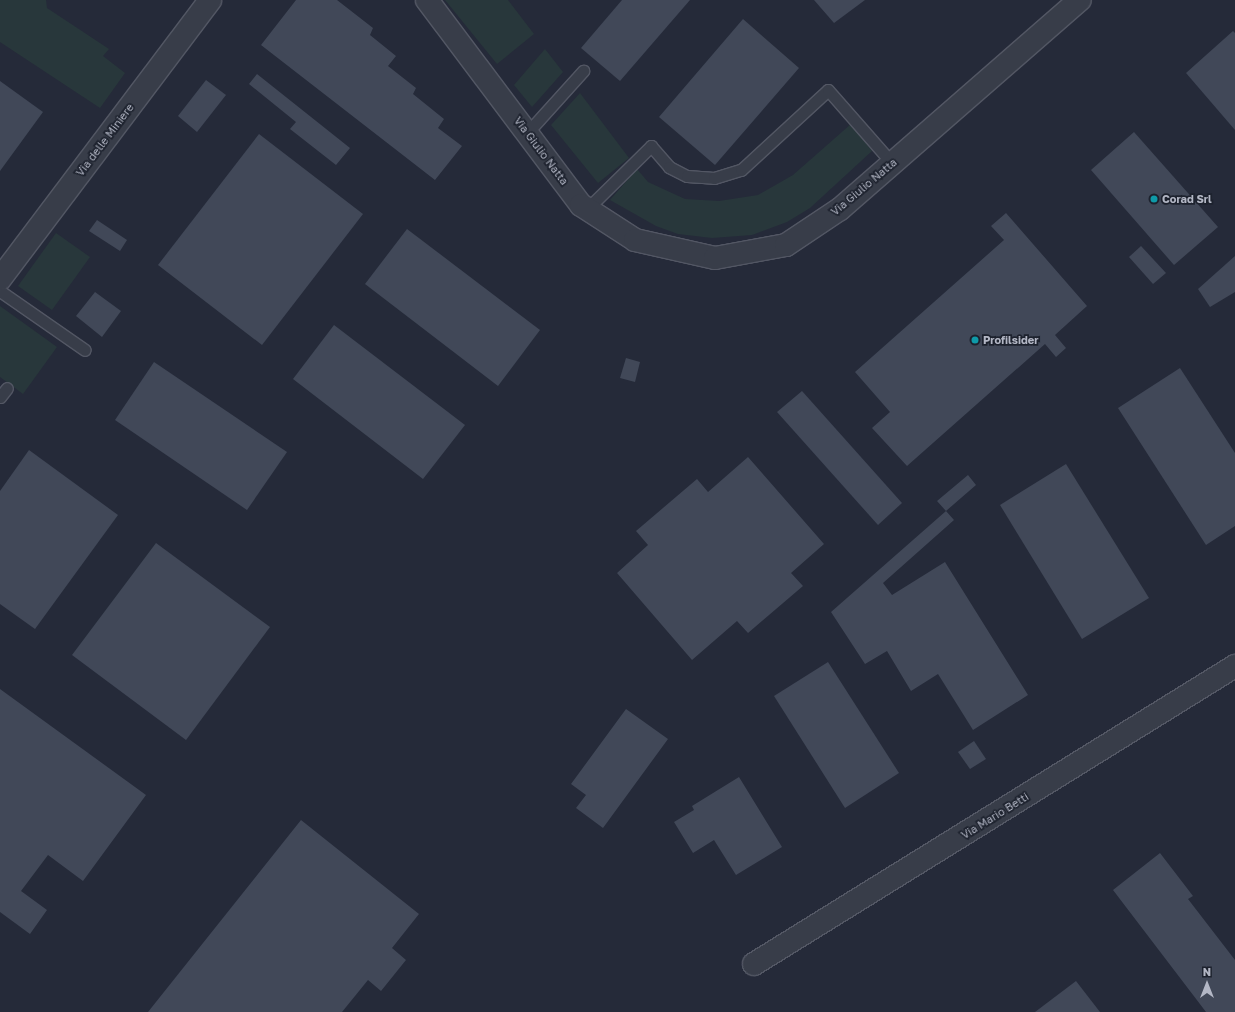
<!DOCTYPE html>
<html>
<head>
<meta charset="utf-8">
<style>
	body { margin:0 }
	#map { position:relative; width:1235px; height:1012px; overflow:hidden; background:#252a39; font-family:"Golos Text",sans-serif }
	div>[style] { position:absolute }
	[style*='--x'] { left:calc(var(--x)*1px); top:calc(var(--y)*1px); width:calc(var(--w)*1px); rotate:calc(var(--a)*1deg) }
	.green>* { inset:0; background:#28373b }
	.building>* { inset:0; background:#414858 }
	.roads { filter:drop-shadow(1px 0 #535764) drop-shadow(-1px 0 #535764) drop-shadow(0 1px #535764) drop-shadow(0 -1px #535764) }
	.service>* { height:11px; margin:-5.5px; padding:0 5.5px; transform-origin:5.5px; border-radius:5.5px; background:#383d49 }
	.minor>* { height:22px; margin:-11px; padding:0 11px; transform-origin:11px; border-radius:11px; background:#383d49 }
	.dots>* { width:11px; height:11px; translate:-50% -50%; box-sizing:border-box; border:2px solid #1d222e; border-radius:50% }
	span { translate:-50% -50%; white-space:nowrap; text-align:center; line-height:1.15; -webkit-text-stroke:3.5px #1d222e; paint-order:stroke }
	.street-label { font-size:11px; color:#b3b7c5 }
	.poi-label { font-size:11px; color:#b3b7c5; font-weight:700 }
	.left { translate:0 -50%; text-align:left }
	.north { position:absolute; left:1187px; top:964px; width:40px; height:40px; -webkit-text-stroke:3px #1d222e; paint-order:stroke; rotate:0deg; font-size:11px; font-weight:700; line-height:16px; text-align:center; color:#b3b7c5 }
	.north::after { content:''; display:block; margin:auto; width:14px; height:18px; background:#b3b7c5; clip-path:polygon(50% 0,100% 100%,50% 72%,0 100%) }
</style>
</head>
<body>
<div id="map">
	<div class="green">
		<div style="clip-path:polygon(0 0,46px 0,47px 8px,109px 49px,103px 56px,125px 73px,100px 108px,0 42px)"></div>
		<div style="clip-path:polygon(445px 0,508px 0,534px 34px,497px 64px)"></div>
		<div style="clip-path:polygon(545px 49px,563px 72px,532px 107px,514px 85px)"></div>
		<div style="clip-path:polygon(580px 93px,629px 158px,598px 183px,551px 125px)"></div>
		<div style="clip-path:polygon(851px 124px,872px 151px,810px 208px,787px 222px,752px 235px,712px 238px,678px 234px,656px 226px,610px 200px,637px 169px,648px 182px,685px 199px,719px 201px,758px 195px,793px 175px)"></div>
		<div style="clip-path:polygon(56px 233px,90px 257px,52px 310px,18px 286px)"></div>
		<div style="clip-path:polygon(0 306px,57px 347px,23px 394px,0 377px)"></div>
	</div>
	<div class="building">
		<div style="clip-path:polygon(296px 0,337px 0,373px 28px,370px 35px,396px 56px,388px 66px,416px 88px,413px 94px,444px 119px,438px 128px,462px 146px,435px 180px,261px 45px)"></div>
		<div style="clip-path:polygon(622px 0,690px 0,620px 81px,581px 48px)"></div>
		<div style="clip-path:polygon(814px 0,865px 0,834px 23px)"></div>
		<div style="clip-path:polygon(743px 19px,799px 68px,715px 165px,659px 117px)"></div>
		<div style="clip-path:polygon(1233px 31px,1235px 33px,1235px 130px,1186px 73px)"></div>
		<div style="clip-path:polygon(257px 74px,350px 148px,336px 165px,290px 129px,296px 122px,249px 84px)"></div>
		<div style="clip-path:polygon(206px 80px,226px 95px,197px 132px,178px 116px)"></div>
		<div style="clip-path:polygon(0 81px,43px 112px,0 171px)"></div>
		<div style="clip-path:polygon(1134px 132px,1218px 227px,1174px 265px,1091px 170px)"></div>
		<div style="clip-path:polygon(259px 134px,363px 214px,262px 345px,158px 265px)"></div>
		<div style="clip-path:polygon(1006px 213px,1087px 306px,1055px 335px,1066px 348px,1056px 357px,1045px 344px,907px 466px,872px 428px,890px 412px,855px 372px,1004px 240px,991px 226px)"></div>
		<div style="clip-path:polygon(97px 220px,127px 240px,120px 251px,89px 231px)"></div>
		<div style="clip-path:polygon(407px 229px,540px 330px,498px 386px,365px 284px)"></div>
		<div style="clip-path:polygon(1141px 246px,1166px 273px,1153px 284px,1129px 257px)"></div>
		<div style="clip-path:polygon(1235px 256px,1235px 292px,1210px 307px,1198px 289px)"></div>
		<div style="clip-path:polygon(95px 292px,121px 311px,102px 337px,76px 316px)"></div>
		<div style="clip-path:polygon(334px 325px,465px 425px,423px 479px,293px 379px)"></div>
		<div style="clip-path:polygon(626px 358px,640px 362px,635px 382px,620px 378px)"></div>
		<div style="clip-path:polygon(154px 362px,287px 452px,247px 510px,115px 420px)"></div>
		<div style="clip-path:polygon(1180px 368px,1235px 453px,1235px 526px,1206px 545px,1118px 408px)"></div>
		<div style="clip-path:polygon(802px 391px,902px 503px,878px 525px,777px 412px)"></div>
		<div style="clip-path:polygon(29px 450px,118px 515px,35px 629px,0 604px,0 491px)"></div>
		<div style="clip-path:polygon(748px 457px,824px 544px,791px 573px,803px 586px,748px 633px,737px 621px,692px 660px,617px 573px,648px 545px,636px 531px,697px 479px,708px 492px)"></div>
		<div style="clip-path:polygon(1066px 464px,1149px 598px,1082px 639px,1000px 505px)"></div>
		<div style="clip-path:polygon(968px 475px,976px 485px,946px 511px,954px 520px,883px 583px,892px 595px,945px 562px,1028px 695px,973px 730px,938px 674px,911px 691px,887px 651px,865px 664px,831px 612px,946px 511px,937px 501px)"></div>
		<div style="clip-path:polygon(156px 543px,270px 627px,186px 740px,72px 655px)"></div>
		<div style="clip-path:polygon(828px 662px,899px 773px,845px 808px,774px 696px)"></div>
		<div style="clip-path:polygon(0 689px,146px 795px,83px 881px,48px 855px,21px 891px,47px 910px,30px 934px,0 912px)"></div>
		<div style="clip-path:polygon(626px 709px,668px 739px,603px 828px,576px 808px,586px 795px,571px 784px)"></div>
		<div style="clip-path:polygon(974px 741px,986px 759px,970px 769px,958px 752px)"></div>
		<div style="clip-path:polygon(739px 777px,782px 847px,736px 875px,714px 840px,693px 853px,674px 822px,694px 810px,692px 806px)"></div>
		<div style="clip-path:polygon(301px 820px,419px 914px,392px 948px,406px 960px,381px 991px,368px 980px,342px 1012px,148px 1012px)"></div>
		<div style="clip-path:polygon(1160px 853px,1193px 896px,1188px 899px,1235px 960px,1235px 1012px,1206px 1012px,1113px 890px)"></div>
		<div style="clip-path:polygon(1076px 981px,1100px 1012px,1035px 1012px)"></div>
	</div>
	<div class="roads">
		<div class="service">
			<div style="--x:527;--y:133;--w:84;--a:-47.9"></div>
			<div style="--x:587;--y:209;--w:90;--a:-44.5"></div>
			<div style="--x:651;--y:146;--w:28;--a:49"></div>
			<div style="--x:669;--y:167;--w:20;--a:27"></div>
			<div style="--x:687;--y:176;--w:27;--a:4"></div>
			<div style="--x:714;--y:178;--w:28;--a:-17"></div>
			<div style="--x:741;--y:170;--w:118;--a:-42.6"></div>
			<div style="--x:828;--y:90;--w:97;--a:48.8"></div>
			<div style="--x:0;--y:291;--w:103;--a:34.8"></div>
			<div style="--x:0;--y:397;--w:11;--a:-52"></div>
		</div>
		<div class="minor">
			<div style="--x:427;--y:0;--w:256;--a:53.1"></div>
			<div style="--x:581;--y:205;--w:64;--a:32.9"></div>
			<div style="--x:635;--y:240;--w:82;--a:12.7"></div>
			<div style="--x:715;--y:258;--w:72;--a:-10.4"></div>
			<div style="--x:786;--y:245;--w:65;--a:-33.7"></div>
			<div style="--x:840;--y:209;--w:318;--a:-41.1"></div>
			<div style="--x:0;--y:279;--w:349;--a:-53"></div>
			<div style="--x:754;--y:964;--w:566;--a:-31.78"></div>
		</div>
	</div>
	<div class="dots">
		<div style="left:1154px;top:199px;background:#0f9aa8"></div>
		<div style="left:975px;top:340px;background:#0f9aa8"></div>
	</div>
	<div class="street-label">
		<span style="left:105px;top:140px;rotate:-53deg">Via delle Miniere</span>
		<span style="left:541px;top:151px;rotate:53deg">Via Giulio Natta</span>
		<span style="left:864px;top:187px;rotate:-40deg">Via Giulio Natta</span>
		<span style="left:995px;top:816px;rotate:-32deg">Via Mario Betti</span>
	</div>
	<div class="poi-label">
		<span class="left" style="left:1162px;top:199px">Corad Srl</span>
		<span class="left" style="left:983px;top:340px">Profilsider</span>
	</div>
	<div class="north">N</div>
</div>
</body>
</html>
